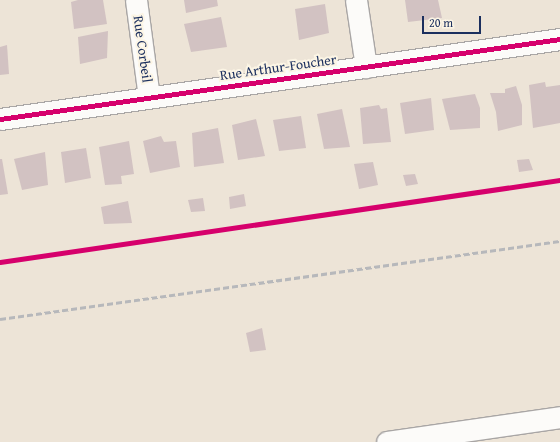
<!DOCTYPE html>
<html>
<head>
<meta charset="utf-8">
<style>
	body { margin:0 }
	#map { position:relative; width:560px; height:442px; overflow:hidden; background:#ede4d7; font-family:"Gentium Book Plus",serif }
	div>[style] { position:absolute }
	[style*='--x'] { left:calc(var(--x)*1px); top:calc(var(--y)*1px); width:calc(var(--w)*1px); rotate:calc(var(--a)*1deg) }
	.building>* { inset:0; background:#d2c2c2 }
	.roads { filter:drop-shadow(1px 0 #a9a6a5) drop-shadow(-1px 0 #a9a6a5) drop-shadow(0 1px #a9a6a5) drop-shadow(0 -1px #a9a6a5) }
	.minor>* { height:21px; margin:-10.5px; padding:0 10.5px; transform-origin:10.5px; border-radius:10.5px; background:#fcfbf9 }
	.rail>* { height:3px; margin-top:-1.5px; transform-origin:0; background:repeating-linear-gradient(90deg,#b7b8bb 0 6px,transparent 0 9px) }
	.cycleway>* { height:5px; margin:-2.5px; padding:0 2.5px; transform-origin:2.5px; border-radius:2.5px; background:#d6006c }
	span { translate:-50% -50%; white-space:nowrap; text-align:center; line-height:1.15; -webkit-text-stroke:4px #fcf5e5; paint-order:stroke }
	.street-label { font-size:14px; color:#1b2f5e }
	.scale { position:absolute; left:422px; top:16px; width:59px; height:18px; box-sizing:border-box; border:2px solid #1b2f5e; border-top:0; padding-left:5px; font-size:12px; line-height:14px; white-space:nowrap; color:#1b2f5e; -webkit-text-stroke:3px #fcf5e5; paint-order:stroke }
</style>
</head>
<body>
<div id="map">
	<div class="building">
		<div style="clip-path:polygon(78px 0,103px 0,107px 24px,74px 29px,71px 2px)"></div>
		<div style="clip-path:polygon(184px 0,217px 0,218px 6px,186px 13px)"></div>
		<div style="clip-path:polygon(405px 0,438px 0,442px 18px,408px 22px)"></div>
		<div style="clip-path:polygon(325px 4px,329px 33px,299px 40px,295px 9px)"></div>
		<div style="clip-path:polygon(221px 17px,227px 47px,191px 52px,184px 24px)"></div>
		<div style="clip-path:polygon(108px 31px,107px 58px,80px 64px,78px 37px)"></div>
		<div style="clip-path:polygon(7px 45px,9px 74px,0 75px,0 47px)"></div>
		<div style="clip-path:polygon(545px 82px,546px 87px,560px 85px,560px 123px,533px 128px,529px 85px)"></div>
		<div style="clip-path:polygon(516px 86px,522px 105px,522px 125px,498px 131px,496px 112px,490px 93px,505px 93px,505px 89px)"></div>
		<div style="clip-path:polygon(475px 94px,480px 108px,480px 128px,450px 130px,442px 99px)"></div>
		<div style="clip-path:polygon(431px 98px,434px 130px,405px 134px,400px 103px)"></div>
		<div style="clip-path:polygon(379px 105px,381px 109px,387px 108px,391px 142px,363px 144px,360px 108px)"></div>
		<div style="clip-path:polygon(342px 109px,350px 147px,324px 149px,317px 114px)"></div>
		<div style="clip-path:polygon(301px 116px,306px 148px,279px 151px,273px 120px)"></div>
		<div style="clip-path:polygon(256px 119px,265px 156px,238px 160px,232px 125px)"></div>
		<div style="clip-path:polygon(218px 128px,224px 163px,194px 167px,192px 133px)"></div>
		<div style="clip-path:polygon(161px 136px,164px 142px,176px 141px,180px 167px,150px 173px,143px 141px)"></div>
		<div style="clip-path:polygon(129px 141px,134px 174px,121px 176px,122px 184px,105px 185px,99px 147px)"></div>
		<div style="clip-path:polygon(86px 148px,91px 178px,65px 183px,61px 152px)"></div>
		<div style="clip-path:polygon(45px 152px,48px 185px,22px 190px,14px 159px)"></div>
		<div style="clip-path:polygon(0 159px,2px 159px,8px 194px,0 195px)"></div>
		<div style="clip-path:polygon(529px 159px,533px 170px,519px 172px,517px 160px)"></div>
		<div style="clip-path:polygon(373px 162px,378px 185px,359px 189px,354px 164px)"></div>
		<div style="clip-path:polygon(415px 174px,418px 184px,406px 186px,403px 175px)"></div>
		<div style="clip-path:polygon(244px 194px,246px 206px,230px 209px,229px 197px)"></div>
		<div style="clip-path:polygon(203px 198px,205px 211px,191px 212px,188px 200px)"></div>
		<div style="clip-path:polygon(128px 201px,132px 223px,104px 224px,101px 207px)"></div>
		<div style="clip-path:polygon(262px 328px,266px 350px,250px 352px,246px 333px)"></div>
	</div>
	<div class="roads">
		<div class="minor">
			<div style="--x:136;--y:0;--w:98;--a:82.4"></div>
			<div style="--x:356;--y:0;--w:68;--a:81.5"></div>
			<div style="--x:0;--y:119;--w:566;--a:-8.13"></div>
			<div style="--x:387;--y:442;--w:175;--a:-8.2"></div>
		</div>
	</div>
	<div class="rail">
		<div style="--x:0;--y:319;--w:565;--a:-7.93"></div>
	</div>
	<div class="cycleway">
		<div style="--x:0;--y:119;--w:566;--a:-8.13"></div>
		<div style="--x:0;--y:262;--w:566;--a:-8.33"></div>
	</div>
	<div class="street-label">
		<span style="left:143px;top:49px;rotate:82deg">Rue Corbeil</span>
		<span style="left:278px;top:67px;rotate:-8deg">Rue Arthur-Foucher</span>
	</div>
	<div class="scale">20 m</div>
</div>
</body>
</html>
